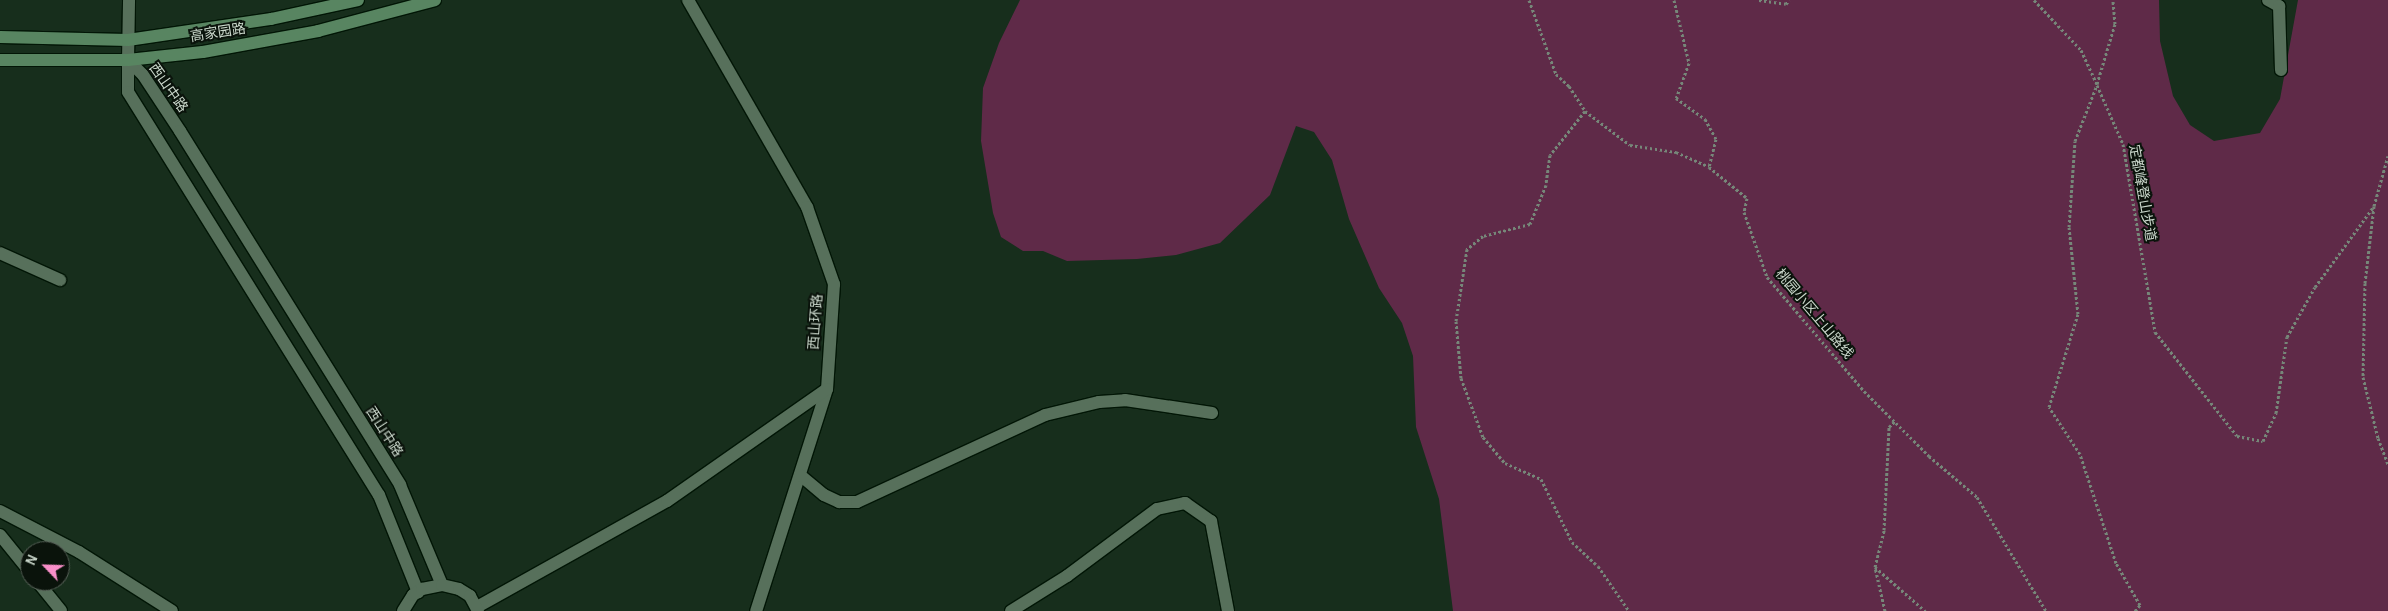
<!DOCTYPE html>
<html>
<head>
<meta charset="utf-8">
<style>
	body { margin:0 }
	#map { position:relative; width:2388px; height:611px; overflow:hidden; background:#172e1c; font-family:"Alegreya Sans","Noto Sans SC",sans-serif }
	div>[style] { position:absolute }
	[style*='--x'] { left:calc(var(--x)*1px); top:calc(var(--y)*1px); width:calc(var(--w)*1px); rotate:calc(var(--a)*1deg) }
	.green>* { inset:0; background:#5f2a48 }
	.path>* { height:3px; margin-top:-1.5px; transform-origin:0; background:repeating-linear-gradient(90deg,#768779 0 2.5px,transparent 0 5px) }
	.roads { filter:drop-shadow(1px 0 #021606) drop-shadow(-1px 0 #021606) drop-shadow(0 1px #021606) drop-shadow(0 -1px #021606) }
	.minor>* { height:12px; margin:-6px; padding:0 6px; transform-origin:6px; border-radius:6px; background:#57705b }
	.tertiary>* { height:12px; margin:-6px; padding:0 6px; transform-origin:6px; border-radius:6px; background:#57705b }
	.secondary>* { height:12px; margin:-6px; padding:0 6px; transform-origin:6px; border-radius:6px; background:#588561 }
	span { translate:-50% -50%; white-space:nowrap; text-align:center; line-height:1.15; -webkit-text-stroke:4px #0a130b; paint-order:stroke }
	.street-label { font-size:14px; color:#cad7cb }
	.north { position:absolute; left:20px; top:541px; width:50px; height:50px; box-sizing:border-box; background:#0a130b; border:1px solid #576158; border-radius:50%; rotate:294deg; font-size:14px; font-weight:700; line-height:20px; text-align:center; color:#cad7cb }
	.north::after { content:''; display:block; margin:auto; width:18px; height:22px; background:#f98fc9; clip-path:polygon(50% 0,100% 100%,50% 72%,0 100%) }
</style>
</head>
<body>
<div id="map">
	<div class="green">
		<div style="clip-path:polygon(1020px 0,2159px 0,2160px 41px,2173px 96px,2190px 125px,2214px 141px,2260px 133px,2280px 99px,2298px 0,2388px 0,2388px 611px,1453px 611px,1439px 499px,1416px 427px,1413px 356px,1402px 323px,1379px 288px,1349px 219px,1332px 160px,1314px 132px,1296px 126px,1270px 195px,1220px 243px,1176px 255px,1137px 259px,1067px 261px,1043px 251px,1023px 251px,1001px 237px,993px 213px,981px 141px,983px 88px,999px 43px)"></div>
	</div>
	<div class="path">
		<div style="--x:1529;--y:0;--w:79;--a:70"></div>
		<div style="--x:1556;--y:74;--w:18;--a:43"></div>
		<div style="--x:1569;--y:86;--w:30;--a:57"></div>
		<div style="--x:1585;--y:111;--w:56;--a:37.1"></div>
		<div style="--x:1630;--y:145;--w:47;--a:8.7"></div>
		<div style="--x:1676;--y:152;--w:36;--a:24"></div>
		<div style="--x:1674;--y:0;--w:65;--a:76.6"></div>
		<div style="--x:1689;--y:63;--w:37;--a:110"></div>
		<div style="--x:1676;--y:98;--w:36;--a:36"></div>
		<div style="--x:1705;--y:119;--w:23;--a:61"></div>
		<div style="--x:1716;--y:139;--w:29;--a:104"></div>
		<div style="--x:1709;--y:167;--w:49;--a:39.2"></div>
		<div style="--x:1747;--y:198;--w:14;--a:102"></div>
		<div style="--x:1744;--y:212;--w:69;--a:70.5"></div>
		<div style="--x:1767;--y:277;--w:150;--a:49.6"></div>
		<div style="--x:1864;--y:391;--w:92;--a:45"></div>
		<div style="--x:1929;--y:456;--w:63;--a:40.5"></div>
		<div style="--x:1977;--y:497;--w:133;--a:58.8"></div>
		<div style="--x:1759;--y:0;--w:27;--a:8"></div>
		<div style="--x:1786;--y:4;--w:5;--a:-53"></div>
		<div style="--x:2034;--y:0;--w:69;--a:46.8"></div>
		<div style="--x:2081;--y:50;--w:38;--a:65"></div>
		<div style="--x:2097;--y:84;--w:63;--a:-73.3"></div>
		<div style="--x:2115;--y:24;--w:24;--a:-95"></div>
		<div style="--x:1585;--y:111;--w:56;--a:128.5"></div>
		<div style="--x:1550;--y:155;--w:30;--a:98"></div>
		<div style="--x:1546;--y:185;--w:42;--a:112.3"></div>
		<div style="--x:1530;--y:224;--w:49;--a:165.7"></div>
		<div style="--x:1483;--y:236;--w:21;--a:141"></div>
		<div style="--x:1467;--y:249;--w:73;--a:98.7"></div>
		<div style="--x:1456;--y:321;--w:57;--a:85"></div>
		<div style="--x:1461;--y:378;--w:63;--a:69.6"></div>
		<div style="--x:1483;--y:437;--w:34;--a:50"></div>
		<div style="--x:1505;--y:463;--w:39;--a:24"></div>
		<div style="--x:1541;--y:479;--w:70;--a:63.8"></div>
		<div style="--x:1572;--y:542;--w:35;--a:43"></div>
		<div style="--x:1598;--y:566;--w:55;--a:55.4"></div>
		<div style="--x:2374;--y:206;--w:78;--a:96.7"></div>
		<div style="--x:2365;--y:283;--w:94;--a:91.2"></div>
		<div style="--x:2363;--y:377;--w:63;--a:76.2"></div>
		<div style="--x:2378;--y:438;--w:28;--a:69"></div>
		<div style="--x:1875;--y:567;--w:67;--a:41.3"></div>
		<div style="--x:1885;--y:611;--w:45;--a:-102.8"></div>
		<div style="--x:1875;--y:567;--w:38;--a:-76"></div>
		<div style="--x:1884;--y:530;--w:103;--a:-87.2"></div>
		<div style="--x:1889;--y:427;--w:8;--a:-45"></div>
		<div style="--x:2135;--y:611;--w:8;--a:-50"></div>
		<div style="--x:2140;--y:605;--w:48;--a:-119.7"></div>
		<div style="--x:2116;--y:563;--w:115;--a:-108.3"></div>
		<div style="--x:2080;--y:454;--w:56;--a:-123.4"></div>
		<div style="--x:2049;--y:407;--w:97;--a:-72.7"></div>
		<div style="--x:2078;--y:314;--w:87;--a:-95.9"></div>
		<div style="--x:2069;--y:227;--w:86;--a:-86"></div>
		<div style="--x:2075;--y:141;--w:60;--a:-68.6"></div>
		<div style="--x:2097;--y:85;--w:64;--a:66.2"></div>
		<div style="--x:2123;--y:144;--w:191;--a:80.3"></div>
		<div style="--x:2155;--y:332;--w:132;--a:51.7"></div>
		<div style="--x:2237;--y:436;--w:26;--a:11"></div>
		<div style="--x:2263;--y:441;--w:31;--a:-65"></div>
		<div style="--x:2276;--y:413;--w:77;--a:-81.8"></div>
		<div style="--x:2287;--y:337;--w:57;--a:-60.8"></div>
		<div style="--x:2315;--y:287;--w:100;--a:-53.9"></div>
		<div style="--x:2374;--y:206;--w:52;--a:-74.4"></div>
	</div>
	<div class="roads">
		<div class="minor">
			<div style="--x:688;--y:0;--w:239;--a:60.1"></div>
			<div style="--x:807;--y:207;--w:82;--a:70.7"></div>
			<div style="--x:834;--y:284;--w:105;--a:93.8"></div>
			<div style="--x:827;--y:389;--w:233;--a:107.7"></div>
			<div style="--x:2268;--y:0;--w:13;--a:29"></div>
			<div style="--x:2279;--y:6;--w:64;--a:88.2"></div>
			<div style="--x:128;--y:60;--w:21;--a:45"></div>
			<div style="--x:143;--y:75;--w:67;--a:56.5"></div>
			<div style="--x:180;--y:131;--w:417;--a:58.1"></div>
			<div style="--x:400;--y:485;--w:108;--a:67.2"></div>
			<div style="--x:128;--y:60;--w:32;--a:90"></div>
			<div style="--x:128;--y:92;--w:475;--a:58.1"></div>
			<div style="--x:379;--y:495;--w:105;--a:68.1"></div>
			<div style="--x:0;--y:253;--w:66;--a:24.2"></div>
			<div style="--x:800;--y:475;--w:31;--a:40"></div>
			<div style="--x:824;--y:495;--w:17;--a:25"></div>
			<div style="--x:839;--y:502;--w:18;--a:0"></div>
			<div style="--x:857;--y:502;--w:207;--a:-24.8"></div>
			<div style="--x:1045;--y:415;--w:56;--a:-13.5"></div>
			<div style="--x:1099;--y:402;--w:26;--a:-4"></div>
			<div style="--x:1125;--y:400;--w:88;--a:8.5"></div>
			<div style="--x:0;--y:511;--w:89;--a:27.4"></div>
			<div style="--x:79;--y:552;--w:110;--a:32.4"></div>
			<div style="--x:0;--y:535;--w:48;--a:51"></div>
			<div style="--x:37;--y:581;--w:38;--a:51"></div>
			<div style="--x:477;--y:607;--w:218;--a:-29.2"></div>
			<div style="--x:667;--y:501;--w:195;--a:-35"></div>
			<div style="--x:403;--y:611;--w:19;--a:-58"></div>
			<div style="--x:413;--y:595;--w:11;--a:-34"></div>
			<div style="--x:422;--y:589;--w:20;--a:-11"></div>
			<div style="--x:442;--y:585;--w:17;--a:13"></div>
			<div style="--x:459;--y:589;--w:13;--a:32"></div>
			<div style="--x:470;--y:596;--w:17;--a:62"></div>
			<div style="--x:1011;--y:611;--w:66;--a:-32"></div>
			<div style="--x:1067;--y:576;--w:112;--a:-36.7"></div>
			<div style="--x:1157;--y:509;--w:29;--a:-12"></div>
			<div style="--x:1185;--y:503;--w:32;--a:35"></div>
			<div style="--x:1211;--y:521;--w:92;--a:79.3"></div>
		</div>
		<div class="tertiary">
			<div style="--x:128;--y:60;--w:60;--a:-89"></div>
		</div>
		<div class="secondary">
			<div style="--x:0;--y:37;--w:128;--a:1.3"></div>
			<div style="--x:128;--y:40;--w:145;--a:-8.4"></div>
			<div style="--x:271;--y:19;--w:89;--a:-12.3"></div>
			<div style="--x:0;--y:60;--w:128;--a:0"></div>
			<div style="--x:128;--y:60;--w:75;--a:-6.1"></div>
			<div style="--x:203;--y:52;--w:117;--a:-10.3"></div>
			<div style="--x:318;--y:31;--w:121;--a:-14.8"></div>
		</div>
	</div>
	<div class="street-label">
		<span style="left:218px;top:33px;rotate:-9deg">高家园路</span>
		<span style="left:168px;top:88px;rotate:55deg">西山中路</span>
		<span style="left:2142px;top:193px;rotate:80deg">定都峰登山步道</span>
		<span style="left:1814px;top:314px;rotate:50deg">桃园小区上山路线</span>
		<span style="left:816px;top:322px;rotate:-86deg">西山环路</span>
		<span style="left:384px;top:432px;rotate:57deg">西山中路</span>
	</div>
	<div class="north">N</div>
</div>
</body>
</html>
